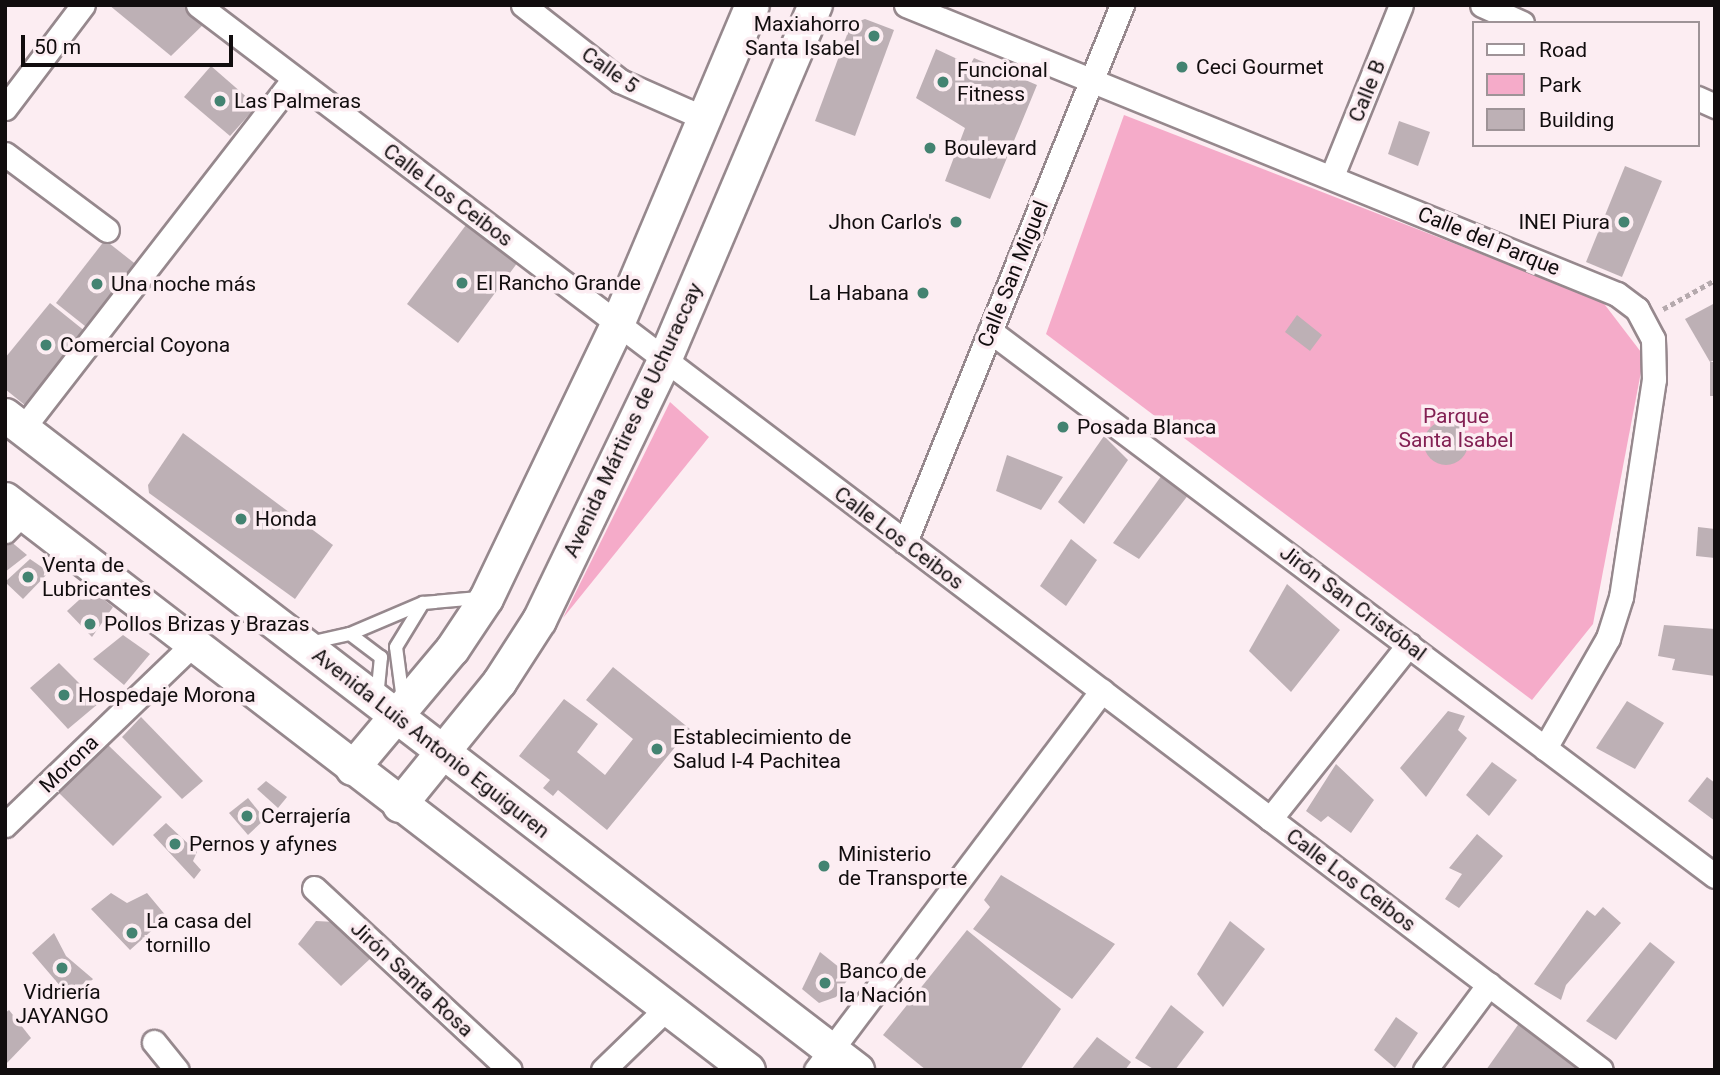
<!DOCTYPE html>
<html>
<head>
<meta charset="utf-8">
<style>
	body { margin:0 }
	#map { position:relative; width:1720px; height:1075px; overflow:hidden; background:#fcedf2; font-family:Roboto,sans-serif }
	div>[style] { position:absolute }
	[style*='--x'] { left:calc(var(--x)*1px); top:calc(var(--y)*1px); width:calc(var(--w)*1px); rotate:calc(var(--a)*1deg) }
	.green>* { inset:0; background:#f5abc9 }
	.building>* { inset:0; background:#bdb0b5 }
	.round { border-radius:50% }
	.path>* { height:4.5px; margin-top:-2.25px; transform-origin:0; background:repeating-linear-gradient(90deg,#b5a9ad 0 5px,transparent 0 8.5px) }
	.roads { filter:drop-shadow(2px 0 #96888d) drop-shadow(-2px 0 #96888d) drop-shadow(0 2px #96888d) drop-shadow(0 -2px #96888d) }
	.lane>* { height:12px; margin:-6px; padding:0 6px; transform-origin:6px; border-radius:6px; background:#fff }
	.street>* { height:23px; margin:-11.5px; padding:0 11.5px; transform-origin:11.5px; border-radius:11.5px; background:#fff }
	.secondary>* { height:33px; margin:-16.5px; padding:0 16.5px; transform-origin:16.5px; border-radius:16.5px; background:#fff }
	.dots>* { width:19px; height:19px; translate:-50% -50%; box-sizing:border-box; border:4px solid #fcedf2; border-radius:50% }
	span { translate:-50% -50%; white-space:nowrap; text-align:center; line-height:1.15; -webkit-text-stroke:7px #fcedf2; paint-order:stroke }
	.poi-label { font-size:21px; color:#110d0e }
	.right { translate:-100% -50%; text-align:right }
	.left { translate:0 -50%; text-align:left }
	.street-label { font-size:21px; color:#110d0e }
	.park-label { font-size:21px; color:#832053 }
	.frame { position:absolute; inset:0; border:7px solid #110d0e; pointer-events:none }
	.legend { position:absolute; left:1472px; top:21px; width:228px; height:126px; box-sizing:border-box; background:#fcedf2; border:2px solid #9e9397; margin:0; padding:9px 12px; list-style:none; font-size:21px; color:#110d0e }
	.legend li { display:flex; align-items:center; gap:14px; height:35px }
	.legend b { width:35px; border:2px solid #9e9397 }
	.scale { position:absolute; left:21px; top:35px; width:212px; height:32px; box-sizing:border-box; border:4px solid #110d0e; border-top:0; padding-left:9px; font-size:21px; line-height:24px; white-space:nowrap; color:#110d0e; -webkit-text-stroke:5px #fcedf2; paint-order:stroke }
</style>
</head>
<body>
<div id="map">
	<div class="green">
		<div style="clip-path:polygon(1124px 115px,1602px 301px,1644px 356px,1593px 624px,1532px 700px,1046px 334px)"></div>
		<div style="clip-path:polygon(670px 402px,709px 437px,563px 618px)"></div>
	</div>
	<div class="building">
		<div style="clip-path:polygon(109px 5px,189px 5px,208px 20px,171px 56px)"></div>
		<div style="clip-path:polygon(865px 19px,894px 30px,855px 136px,815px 121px,851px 24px)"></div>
		<div style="clip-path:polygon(936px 49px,970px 65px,974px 58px,1037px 85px,990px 199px,945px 181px,965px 128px,916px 98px)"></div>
		<div style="clip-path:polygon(211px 66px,257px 106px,230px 136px,184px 97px)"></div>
		<div style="clip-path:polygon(1399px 121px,1430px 132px,1418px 166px,1388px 154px)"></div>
		<div style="clip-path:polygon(1625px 166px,1662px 181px,1622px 277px,1586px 262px)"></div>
		<div style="clip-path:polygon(466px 225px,518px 262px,458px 343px,407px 304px)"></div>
		<div style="clip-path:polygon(105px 240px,138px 266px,90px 330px,56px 303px)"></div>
		<div style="clip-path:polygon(50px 303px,86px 332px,26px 406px,5px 389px,5px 358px)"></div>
		<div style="clip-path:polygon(1715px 303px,1715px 360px,1710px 362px,1685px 319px)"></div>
		<div style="clip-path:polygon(1297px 315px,1322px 335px,1310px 351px,1285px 332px)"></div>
		<div style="clip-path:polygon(1710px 362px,1715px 362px,1715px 396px,1710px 396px)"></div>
		<div class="round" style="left:1424px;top:421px;width:44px;height:44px"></div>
		<div style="clip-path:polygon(183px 433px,333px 545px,295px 599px,149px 493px,148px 485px)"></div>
		<div style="clip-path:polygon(1104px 436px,1128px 460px,1084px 524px,1058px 502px)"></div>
		<div style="clip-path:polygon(1007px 455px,1063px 477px,1041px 510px,996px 491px)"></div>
		<div style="clip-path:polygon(1162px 475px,1189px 494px,1139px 559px,1113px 543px)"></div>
		<div style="clip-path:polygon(1698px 527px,1715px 529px,1715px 558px,1696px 556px)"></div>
		<div style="clip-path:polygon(1071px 539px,1097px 560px,1066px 606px,1040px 586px)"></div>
		<div style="clip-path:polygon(9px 540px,27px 555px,5px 572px,5px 545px)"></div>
		<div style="clip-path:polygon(30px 559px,49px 572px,23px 599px,5px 582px)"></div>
		<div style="clip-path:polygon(1287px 584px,1340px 630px,1291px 692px,1249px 651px)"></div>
		<div style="clip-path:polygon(91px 589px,113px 607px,92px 637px,67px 611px)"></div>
		<div style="clip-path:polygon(1664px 625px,1715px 629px,1715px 676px,1672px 670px,1675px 659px,1658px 656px)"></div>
		<div style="clip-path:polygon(123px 635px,150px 654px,124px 685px,93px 659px)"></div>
		<div style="clip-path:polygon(59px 663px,99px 703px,68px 729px,30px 688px)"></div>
		<div style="clip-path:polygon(613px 667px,690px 729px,607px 830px,558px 790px,553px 796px,543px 788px,550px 780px,519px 756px,564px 699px,598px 724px,577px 752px,605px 775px,633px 739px,586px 700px)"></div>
		<div style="clip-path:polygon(1627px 701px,1664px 723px,1635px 769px,1596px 748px)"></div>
		<div style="clip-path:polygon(1448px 711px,1465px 716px,1458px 730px,1467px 738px,1426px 797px,1400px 768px)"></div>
		<div style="clip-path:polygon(141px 717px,203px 781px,182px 799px,122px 737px)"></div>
		<div style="clip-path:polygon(107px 744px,162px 797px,113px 846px,59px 793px)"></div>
		<div style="clip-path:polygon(1492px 762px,1517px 780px,1489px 816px,1466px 795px)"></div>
		<div style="clip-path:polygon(1336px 764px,1374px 800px,1351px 833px,1328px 816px,1321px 822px,1306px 811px)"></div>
		<div style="clip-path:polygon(1707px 777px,1715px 783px,1715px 821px,1688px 801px)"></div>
		<div style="clip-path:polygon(266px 781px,287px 797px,278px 808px,257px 789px)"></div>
		<div style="clip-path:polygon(248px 798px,265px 819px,248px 835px,229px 813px)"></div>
		<div style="clip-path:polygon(166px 823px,197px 852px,193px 861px,201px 870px,194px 879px,153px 835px)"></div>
		<div style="clip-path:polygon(1477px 834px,1503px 856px,1459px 908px,1445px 899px,1462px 874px,1449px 868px)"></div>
		<div style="clip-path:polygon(1001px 875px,1115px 944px,1072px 999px,973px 929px,990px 907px,984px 900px)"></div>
		<div style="clip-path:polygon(111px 893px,127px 903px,147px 893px,167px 917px,130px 950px,91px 909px)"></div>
		<div style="clip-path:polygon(1603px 907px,1621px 923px,1566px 985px,1561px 1000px,1534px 984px,1587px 910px,1595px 916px)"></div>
		<div style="clip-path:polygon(316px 921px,335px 922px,372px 957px,341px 986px,298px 944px)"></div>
		<div style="clip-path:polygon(1230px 921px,1265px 949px,1223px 1007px,1197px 974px)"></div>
		<div style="clip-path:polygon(967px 930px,1061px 1009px,1020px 1070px,926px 1070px,883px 1035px)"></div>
		<div style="clip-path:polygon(54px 933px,66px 956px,93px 979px,73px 1001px,32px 953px)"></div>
		<div style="clip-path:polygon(1650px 942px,1675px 962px,1616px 1040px,1586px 1021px)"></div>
		<div style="clip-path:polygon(820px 952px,850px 976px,836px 997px,819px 1003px,802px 989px)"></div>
		<div style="clip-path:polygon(1171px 1005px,1204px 1032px,1175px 1070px,1155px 1070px,1135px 1058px)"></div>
		<div style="clip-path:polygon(9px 1010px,31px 1038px,5px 1065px,5px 1013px)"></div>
		<div style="clip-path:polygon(1396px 1017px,1418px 1033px,1395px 1068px,1374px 1050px)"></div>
		<div style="clip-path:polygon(1520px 1022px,1583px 1066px,1581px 1070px,1486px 1070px)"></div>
		<div style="clip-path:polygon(1097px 1037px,1131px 1062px,1125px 1070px,1071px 1070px)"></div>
	</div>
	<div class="path">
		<div style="--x:1663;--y:309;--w:60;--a:-29.1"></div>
	</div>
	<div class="roads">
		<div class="lane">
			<div style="--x:350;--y:634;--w:79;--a:-23"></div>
			<div style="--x:309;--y:643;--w:42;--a:-12.4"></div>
			<div style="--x:350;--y:634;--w:39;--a:37"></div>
			<div style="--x:381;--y:657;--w:41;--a:95.6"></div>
			<div style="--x:403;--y:700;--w:53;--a:-97.5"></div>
			<div style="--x:396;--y:647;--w:52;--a:-58.5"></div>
			<div style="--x:423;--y:603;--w:56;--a:-5.1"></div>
		</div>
		<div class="street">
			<div style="--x:198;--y:5;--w:1761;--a:37.2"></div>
			<div style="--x:523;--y:5;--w:123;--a:38.1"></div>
			<div style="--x:620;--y:81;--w:94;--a:23.8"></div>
			<div style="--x:906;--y:5;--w:767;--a:22.12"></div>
			<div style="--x:1617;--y:294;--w:25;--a:37"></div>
			<div style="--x:1637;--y:309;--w:34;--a:62"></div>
			<div style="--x:1653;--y:339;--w:40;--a:88.6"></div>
			<div style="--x:1654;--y:379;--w:220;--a:98.6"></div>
			<div style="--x:1621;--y:597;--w:43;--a:107.6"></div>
			<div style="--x:1608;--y:638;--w:127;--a:119.8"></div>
			<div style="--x:1482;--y:5;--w:44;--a:24.2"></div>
			<div style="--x:1697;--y:98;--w:20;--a:24"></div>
			<div style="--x:5;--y:108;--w:129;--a:-52.9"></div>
			<div style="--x:5;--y:154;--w:127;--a:36.7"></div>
			<div style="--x:1332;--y:176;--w:184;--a:-68"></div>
			<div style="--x:990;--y:331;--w:907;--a:36.93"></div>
			<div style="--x:23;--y:428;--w:442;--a:-52.2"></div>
			<div style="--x:5;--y:531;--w:25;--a:-45"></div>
			<div style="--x:905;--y:542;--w:579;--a:-68"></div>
			<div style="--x:1270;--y:819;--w:223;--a:-51.5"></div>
			<div style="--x:5;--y:825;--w:260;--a:-43.9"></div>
			<div style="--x:314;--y:888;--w:267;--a:42.9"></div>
			<div style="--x:154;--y:1042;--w:36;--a:51"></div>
			<div style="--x:603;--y:1070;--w:89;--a:-44.1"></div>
			<div style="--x:816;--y:1070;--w:475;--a:-53"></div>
			<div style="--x:1425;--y:1070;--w:107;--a:-53.3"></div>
		</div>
		<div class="secondary">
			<div style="--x:5;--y:415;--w:1075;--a:37.55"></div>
			<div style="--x:5;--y:499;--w:937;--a:37.54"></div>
			<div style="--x:352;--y:768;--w:155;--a:-50"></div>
			<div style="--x:452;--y:649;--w:61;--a:-56.3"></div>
			<div style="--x:486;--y:598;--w:304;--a:-64.4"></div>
			<div style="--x:617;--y:324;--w:346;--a:-67.1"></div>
			<div style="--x:399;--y:805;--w:159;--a:-50.9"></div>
			<div style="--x:499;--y:682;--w:74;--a:-57.2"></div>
			<div style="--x:539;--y:620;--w:288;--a:-64.3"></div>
			<div style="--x:664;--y:360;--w:386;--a:-67"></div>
		</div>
	</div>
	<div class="dots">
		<div style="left:874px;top:36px;background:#438371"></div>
		<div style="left:1182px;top:67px;background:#438371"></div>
		<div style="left:943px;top:82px;background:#438371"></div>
		<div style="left:220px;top:101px;background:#438371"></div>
		<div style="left:930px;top:148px;background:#438371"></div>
		<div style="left:956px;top:222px;background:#438371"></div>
		<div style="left:1624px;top:222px;background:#438371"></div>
		<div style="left:462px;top:283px;background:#438371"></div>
		<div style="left:97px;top:284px;background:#438371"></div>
		<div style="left:923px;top:293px;background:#438371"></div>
		<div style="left:46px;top:345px;background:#438371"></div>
		<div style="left:1063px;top:427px;background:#438371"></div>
		<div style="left:241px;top:519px;background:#438371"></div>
		<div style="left:28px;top:577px;background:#438371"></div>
		<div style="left:90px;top:624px;background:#438371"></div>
		<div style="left:64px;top:695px;background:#438371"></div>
		<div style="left:657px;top:749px;background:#438371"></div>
		<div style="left:247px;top:816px;background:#438371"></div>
		<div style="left:175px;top:844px;background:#438371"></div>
		<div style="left:824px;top:866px;background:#438371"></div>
		<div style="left:132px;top:933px;background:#438371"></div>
		<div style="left:62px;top:968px;background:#438371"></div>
		<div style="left:825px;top:983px;background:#438371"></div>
	</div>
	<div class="poi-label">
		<span class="right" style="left:860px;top:36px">Maxiahorro<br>Santa Isabel</span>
		<span class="left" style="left:1196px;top:67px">Ceci Gourmet</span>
		<span class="left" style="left:957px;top:82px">Funcional<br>Fitness</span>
		<span class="left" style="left:234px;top:101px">Las Palmeras</span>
		<span class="left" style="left:944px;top:148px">Boulevard</span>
		<span class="right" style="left:942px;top:222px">Jhon Carlo's</span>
		<span class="right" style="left:1610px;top:222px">INEI Piura</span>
		<span class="left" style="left:476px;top:283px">El Rancho Grande</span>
		<span class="left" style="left:111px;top:284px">Una noche más</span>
		<span class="right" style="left:909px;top:293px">La Habana</span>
		<span class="left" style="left:60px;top:345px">Comercial Coyona</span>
		<span class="left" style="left:1077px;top:427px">Posada Blanca</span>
		<span class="left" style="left:255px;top:519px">Honda</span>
		<span class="left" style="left:42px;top:577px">Venta de<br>Lubricantes</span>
		<span class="left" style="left:104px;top:624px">Pollos Brizas y Brazas</span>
		<span class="left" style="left:78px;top:695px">Hospedaje Morona</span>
		<span class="left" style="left:673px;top:749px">Establecimiento de<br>Salud I-4 Pachitea</span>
		<span class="left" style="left:261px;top:816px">Cerrajería</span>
		<span class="left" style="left:189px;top:844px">Pernos y afynes</span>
		<span class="left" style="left:838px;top:866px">Ministerio<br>de Transporte</span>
		<span class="left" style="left:146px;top:933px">La casa del<br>tornillo</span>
		<span class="left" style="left:839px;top:983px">Banco de<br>la Nación</span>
		<span style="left:62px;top:1004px">Vidriería<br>JAYANGO</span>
	</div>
	<div class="street-label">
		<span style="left:610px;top:70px;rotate:35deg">Calle 5</span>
		<span style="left:1367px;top:91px;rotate:-68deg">Calle B</span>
		<span style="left:448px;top:195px;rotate:37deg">Calle Los Ceibos</span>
		<span style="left:1489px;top:241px;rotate:22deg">Calle del Parque</span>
		<span style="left:1013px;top:274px;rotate:-68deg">Calle San Miguel</span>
		<span style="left:633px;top:420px;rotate:-65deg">Avenida Mártires de Uchuraccay</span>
		<span style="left:899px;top:538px;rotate:37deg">Calle Los Ceibos</span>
		<span style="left:1353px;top:603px;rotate:37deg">Jirón San Cristóbal</span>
		<span style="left:431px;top:743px;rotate:38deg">Avenida Luis Antonio Eguiguren</span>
		<span style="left:69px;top:764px;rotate:-44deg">Morona</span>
		<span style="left:1351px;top:880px;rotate:37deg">Calle Los Ceibos</span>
		<span style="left:412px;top:979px;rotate:43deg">Jirón Santa Rosa</span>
	</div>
	<div class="park-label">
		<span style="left:1456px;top:428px">Parque<br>Santa Isabel</span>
	</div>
	<div class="frame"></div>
	<ul class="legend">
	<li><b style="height:9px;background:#fff"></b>Road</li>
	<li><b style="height:19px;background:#f5abc9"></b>Park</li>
	<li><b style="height:19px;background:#bdb0b5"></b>Building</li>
	</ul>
	<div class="scale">50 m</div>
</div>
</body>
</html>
